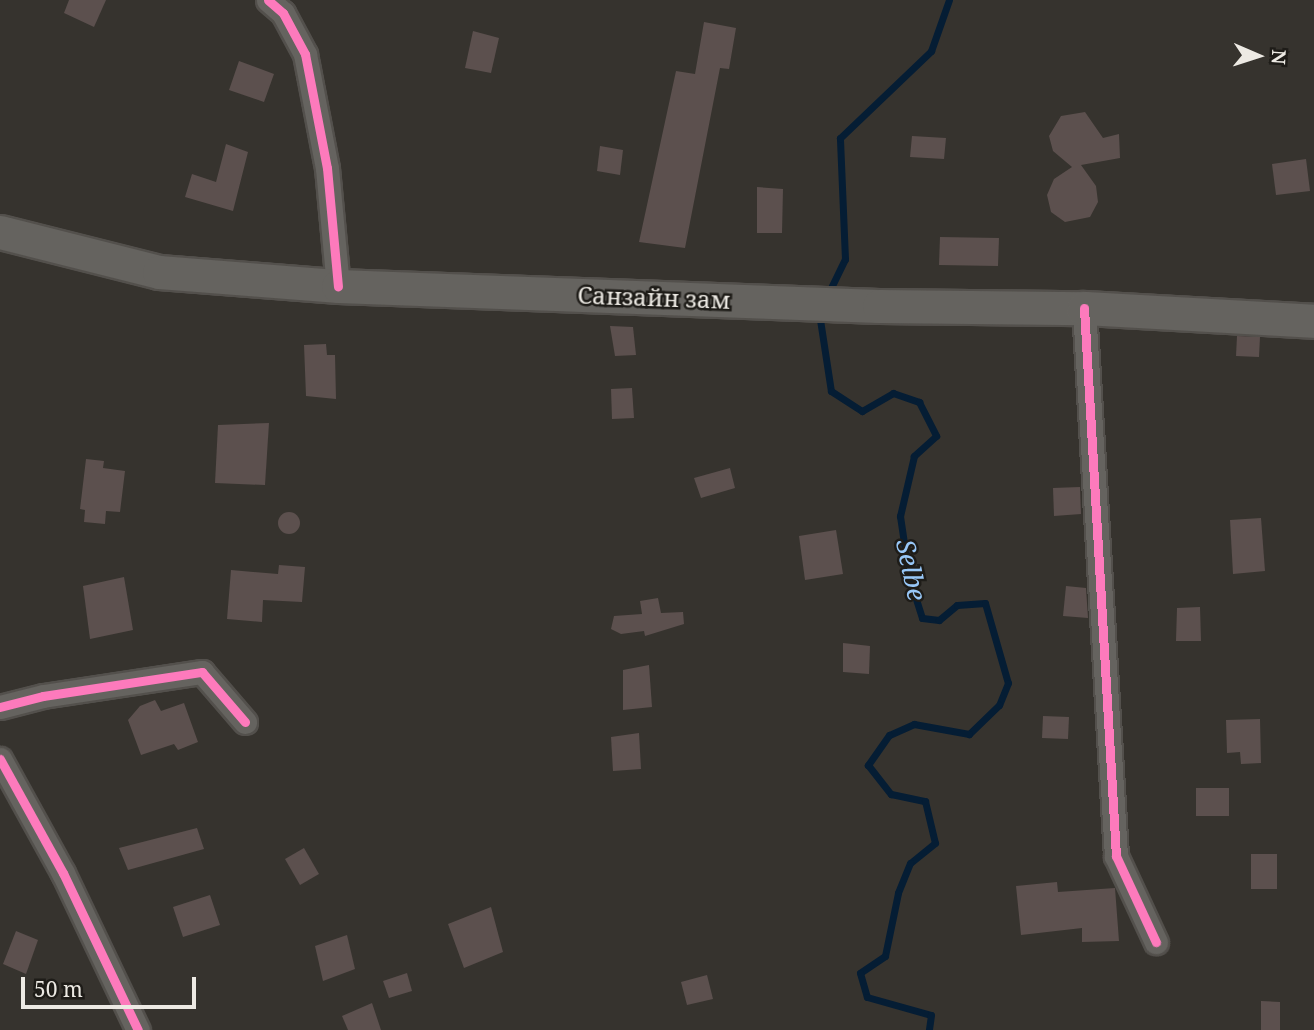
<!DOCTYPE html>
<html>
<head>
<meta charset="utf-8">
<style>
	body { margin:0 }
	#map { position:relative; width:1314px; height:1030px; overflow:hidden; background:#36332e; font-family:"Noto Serif",serif }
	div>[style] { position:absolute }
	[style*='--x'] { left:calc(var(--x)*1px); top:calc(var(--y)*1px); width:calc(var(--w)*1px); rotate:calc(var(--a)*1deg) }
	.stream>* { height:7px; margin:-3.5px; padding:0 3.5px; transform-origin:3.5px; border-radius:3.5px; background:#051d34 }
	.building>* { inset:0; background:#5c504e }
	.round { border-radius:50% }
	.roads { filter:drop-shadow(2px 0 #53504c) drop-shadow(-2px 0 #53504c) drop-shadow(0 2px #53504c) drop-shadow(0 -2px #53504c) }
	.minor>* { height:23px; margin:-11.5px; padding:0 11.5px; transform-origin:11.5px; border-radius:11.5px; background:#65635f }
	.secondary>* { height:33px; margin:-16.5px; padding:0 16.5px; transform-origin:16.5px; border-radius:16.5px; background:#65635f }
	.cycleway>* { height:9px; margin:-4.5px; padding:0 4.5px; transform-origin:4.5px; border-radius:4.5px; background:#fd7abc }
	span { translate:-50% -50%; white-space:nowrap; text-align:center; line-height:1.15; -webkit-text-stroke:5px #1e1c18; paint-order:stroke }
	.street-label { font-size:24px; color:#edeae4 }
	.water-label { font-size:26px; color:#98c7f7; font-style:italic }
	.north { position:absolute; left:1223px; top:21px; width:70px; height:70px; -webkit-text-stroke:5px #1e1c18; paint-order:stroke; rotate:93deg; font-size:19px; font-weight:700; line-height:28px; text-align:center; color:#edeae4 }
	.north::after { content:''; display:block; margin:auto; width:24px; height:32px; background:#edeae4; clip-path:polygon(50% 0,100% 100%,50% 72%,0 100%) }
	.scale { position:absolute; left:21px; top:977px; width:175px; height:32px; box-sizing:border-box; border:4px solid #edeae4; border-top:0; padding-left:9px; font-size:21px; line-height:24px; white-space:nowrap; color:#edeae4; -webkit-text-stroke:5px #1e1c18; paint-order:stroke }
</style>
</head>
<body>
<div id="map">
	<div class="stream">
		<div style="--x:827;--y:296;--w:41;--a:-64.1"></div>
		<div style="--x:845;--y:259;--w:121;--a:-92.4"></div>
		<div style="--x:840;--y:138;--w:126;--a:-43.7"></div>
		<div style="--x:931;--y:51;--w:54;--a:-70.6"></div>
		<div style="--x:819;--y:313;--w:79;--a:81.3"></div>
		<div style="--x:831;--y:391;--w:37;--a:33"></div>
		<div style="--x:862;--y:411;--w:36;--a:-30"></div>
		<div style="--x:893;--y:393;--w:28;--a:19"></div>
		<div style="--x:919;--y:402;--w:38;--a:63"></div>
		<div style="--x:936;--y:436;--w:30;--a:138"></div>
		<div style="--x:914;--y:456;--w:62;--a:103.1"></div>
		<div style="--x:900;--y:516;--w:62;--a:81.6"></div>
		<div style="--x:909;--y:577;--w:43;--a:72.4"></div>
		<div style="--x:922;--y:618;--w:17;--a:7"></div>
		<div style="--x:939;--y:620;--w:23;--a:-40"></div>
		<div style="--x:957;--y:605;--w:28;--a:-4"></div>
		<div style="--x:985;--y:603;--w:83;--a:74"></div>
		<div style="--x:1008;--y:683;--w:24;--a:112"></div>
		<div style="--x:999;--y:705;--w:42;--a:136"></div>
		<div style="--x:969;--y:734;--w:56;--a:-169.7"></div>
		<div style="--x:914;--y:724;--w:27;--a:156"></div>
		<div style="--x:889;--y:735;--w:37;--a:125"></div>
		<div style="--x:868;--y:765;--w:37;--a:52"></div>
		<div style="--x:891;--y:794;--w:35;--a:12"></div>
		<div style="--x:925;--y:801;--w:43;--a:76.6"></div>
		<div style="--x:935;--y:843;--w:32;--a:141"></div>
		<div style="--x:910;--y:863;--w:32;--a:112"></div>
		<div style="--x:898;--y:893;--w:64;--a:101.7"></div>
		<div style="--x:885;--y:956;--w:30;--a:146"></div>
		<div style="--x:860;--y:973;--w:25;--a:74"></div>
		<div style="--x:867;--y:997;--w:66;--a:15.7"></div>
		<div style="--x:931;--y:1015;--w:15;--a:98"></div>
	</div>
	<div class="building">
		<div style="clip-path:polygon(69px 0,106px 0,94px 27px,64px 13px)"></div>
		<div style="clip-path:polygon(704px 22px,736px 28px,729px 69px,720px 68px,685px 248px,639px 242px,676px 71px,695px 74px)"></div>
		<div style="clip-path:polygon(473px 31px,499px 38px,491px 73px,465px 68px)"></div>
		<div style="clip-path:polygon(239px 61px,274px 74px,264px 102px,229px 90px)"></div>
		<div style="clip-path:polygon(1085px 112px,1103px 138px,1119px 134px,1120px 158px,1081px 165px,1096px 186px,1098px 202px,1090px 217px,1065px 222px,1051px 212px,1047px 195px,1054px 179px,1072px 167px,1053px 151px,1049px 136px,1061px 116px)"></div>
		<div style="clip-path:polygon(912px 136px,946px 138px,944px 159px,910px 157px)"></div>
		<div style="clip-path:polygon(226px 144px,248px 152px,233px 211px,185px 197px,192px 174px,216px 182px)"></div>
		<div style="clip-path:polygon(600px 146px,623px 150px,620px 175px,597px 171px)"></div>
		<div style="clip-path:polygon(1306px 159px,1310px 191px,1276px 195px,1272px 164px)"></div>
		<div style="clip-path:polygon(757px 187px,783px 189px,782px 233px,757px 233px)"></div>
		<div style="clip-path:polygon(940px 237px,999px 238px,998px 266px,939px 265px)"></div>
		<div style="clip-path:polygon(610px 326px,633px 327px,636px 355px,615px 356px)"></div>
		<div style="clip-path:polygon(1237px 336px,1260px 337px,1259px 357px,1236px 356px)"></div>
		<div style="clip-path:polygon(326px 344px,327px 355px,335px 355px,336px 399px,306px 396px,304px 345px)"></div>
		<div style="clip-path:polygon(632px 388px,634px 418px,612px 419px,611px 389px)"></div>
		<div style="clip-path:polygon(269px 423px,265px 485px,215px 483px,218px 425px)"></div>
		<div style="clip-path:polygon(86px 459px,104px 461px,103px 468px,125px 471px,120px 512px,106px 511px,105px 524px,84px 522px,85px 510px,80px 509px)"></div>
		<div style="clip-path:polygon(730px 468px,735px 488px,701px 498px,694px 478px)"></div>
		<div style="clip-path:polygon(1080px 487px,1081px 514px,1054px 516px,1053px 488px)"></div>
		<div class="round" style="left:278px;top:512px;width:22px;height:22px"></div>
		<div style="clip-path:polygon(1261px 518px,1265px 571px,1233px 574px,1230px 520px)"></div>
		<div style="clip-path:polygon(836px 530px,843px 574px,805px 580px,799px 536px)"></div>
		<div style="clip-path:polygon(279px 565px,305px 567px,302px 602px,263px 600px,262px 622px,227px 619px,231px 570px,278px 574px)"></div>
		<div style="clip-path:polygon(124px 577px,133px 630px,90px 639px,83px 586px)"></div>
		<div style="clip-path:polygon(1066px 586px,1086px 588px,1088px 618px,1063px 616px)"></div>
		<div style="clip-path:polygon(658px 598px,661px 613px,683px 612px,684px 624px,645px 636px,644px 631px,621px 634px,611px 629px,614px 616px,642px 614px,640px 601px)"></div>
		<div style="clip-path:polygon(1200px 607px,1201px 641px,1176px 641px,1177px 608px)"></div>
		<div style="clip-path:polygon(843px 643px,870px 646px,869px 674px,843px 672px)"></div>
		<div style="clip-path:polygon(649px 665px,652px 707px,623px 710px,623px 670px)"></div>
		<div style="clip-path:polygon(155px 700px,161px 711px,184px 703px,198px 742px,178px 750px,174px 744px,141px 755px,128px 720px,140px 706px)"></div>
		<div style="clip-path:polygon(1043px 716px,1069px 717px,1068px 739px,1042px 738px)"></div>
		<div style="clip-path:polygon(1260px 719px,1261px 763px,1241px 764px,1240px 752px,1227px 753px,1226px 720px)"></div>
		<div style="clip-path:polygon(639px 733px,641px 769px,613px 771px,611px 737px)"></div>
		<div style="clip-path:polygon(1196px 788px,1229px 788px,1229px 816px,1196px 816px)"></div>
		<div style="clip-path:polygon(197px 828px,204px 849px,128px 870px,119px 848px)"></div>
		<div style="clip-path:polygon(304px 848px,319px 874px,300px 885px,285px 859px)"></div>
		<div style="clip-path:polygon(1251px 854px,1277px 854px,1277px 889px,1251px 889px)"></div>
		<div style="clip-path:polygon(1057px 882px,1058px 892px,1115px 888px,1119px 941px,1082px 942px,1082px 928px,1021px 935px,1016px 886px)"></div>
		<div style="clip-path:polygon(210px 895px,220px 925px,183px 937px,173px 907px)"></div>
		<div style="clip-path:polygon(491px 907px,503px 952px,464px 968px,448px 924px)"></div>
		<div style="clip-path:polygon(16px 931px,38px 940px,26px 974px,3px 964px)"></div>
		<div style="clip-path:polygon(347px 935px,355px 969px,323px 981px,315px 946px)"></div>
		<div style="clip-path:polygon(407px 973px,412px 991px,389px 998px,383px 981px)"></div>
		<div style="clip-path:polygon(707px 975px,713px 999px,687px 1005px,681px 982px)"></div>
		<div style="clip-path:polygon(1261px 1001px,1280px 1002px,1280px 1030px,1261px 1030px)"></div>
		<div style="clip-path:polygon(372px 1003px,381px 1030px,348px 1030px,342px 1016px)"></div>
	</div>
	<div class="roads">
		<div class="minor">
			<div style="--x:268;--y:0;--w:20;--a:41"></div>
			<div style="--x:283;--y:13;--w:47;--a:61.8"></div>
			<div style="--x:305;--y:54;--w:116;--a:79.1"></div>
			<div style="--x:327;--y:168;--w:119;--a:84.7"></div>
			<div style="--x:1084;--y:308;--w:549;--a:86.66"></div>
			<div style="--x:1116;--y:856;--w:95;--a:65.1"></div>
			<div style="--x:0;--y:707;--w:44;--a:-14.3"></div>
			<div style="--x:43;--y:696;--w:161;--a:-8.6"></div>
			<div style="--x:202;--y:672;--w:66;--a:49.3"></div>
			<div style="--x:0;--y:759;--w:130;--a:61.1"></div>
			<div style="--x:63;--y:873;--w:174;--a:64.5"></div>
		</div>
		<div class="secondary">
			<div style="--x:0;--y:232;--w:164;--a:14.1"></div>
			<div style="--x:159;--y:272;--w:180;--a:4.5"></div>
			<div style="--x:338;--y:286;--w:541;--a:2.12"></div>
			<div style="--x:879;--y:306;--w:205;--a:0.6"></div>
			<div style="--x:1084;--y:308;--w:230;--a:3.2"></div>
		</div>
	</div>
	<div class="cycleway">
		<div style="--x:268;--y:0;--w:20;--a:41"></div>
		<div style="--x:283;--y:13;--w:47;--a:61.8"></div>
		<div style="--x:305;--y:54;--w:116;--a:79.1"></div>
		<div style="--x:327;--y:168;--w:119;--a:84.7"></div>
		<div style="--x:1084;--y:308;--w:549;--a:86.66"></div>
		<div style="--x:1116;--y:856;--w:95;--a:65.1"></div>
		<div style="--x:0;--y:707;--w:44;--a:-14.3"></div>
		<div style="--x:43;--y:696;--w:161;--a:-8.6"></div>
		<div style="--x:202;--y:672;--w:66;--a:49.3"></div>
		<div style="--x:0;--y:759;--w:130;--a:61.1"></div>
		<div style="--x:63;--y:873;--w:174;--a:64.5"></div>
	</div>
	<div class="street-label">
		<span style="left:654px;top:297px;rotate:2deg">Санзайн зам</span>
	</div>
	<div class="water-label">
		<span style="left:911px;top:570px;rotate:78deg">Selbe</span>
	</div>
	<div class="north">N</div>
	<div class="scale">50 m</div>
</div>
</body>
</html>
